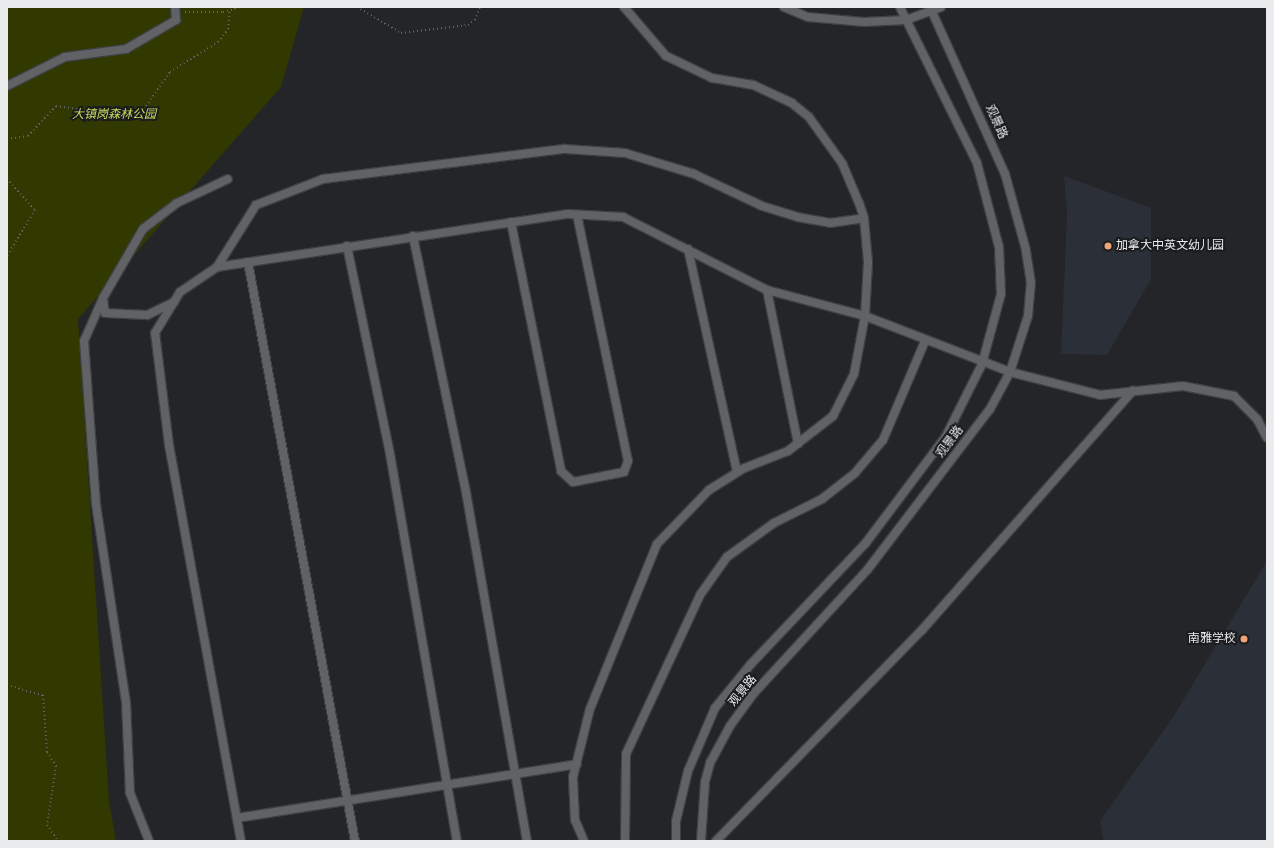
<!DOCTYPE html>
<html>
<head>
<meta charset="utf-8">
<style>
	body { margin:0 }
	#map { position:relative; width:1274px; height:848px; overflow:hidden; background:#242528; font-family:Bitter,"Noto Sans SC",serif }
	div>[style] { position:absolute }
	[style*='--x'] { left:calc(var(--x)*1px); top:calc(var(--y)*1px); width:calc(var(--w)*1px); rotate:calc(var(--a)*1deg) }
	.built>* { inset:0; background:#2b2f37 }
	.green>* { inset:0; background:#313900 }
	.path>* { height:2px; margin-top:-1px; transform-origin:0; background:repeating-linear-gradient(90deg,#656669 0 1px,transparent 0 4px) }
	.roads { filter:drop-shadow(1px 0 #3e4042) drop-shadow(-1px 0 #3e4042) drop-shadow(0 1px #3e4042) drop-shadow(0 -1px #3e4042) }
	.minor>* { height:8px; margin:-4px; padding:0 4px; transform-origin:4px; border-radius:4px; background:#616265 }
	.dots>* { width:11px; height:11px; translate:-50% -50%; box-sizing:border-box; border:2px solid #1b1c1e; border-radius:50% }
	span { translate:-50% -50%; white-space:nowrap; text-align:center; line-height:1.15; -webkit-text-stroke:4px #1b1c1e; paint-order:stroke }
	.park-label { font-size:12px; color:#c7db5c; font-style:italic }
	.street-label { font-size:12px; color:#ebecee }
	.poi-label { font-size:12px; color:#ebecee }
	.left { translate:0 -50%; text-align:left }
	.right { translate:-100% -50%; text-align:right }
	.frame { position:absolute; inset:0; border:8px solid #ebecee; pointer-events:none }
</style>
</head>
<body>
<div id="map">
	<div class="built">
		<div style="clip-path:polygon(1064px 176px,1151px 208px,1151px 279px,1107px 355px,1061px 354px,1067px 214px)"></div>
		<div style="clip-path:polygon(1267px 561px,1267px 841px,1104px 841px,1100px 821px,1173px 717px)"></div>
	</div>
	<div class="green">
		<div style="clip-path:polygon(7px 7px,304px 7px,281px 87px,78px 319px,109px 801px,116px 841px,7px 841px)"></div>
	</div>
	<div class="path">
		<div style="--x:357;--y:7;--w:51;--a:30.6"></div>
		<div style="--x:401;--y:33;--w:67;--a:-6.8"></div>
		<div style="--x:468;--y:25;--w:9;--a:-36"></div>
		<div style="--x:475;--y:20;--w:14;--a:-69"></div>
		<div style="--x:185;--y:12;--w:38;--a:0"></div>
		<div style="--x:223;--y:12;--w:18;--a:-16"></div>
		<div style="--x:7;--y:139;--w:21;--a:-8"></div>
		<div style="--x:28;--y:136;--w:41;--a:-47"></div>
		<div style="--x:56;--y:106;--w:34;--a:8"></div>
		<div style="--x:90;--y:111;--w:19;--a:28"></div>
		<div style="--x:107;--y:120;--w:22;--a:-8"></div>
		<div style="--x:129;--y:117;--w:20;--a:-33"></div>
		<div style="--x:146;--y:106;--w:42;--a:-54.8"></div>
		<div style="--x:170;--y:72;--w:57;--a:-32"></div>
		<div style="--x:218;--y:42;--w:16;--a:-52"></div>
		<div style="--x:228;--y:29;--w:19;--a:-84"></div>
		<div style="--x:7;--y:179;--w:42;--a:47.9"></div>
		<div style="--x:35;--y:210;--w:54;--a:121.3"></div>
		<div style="--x:7;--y:685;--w:37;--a:16"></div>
		<div style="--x:43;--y:695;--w:57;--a:86"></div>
		<div style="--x:47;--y:752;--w:17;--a:57"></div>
		<div style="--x:56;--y:766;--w:60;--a:98.7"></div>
		<div style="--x:47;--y:825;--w:19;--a:55"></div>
	</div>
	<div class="roads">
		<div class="minor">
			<div style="--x:784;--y:7;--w:26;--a:23"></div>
			<div style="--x:808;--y:17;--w:56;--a:5.1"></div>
			<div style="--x:864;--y:22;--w:42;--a:-2.7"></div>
			<div style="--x:906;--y:20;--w:37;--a:-20"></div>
			<div style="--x:7;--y:86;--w:65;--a:-26.6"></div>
			<div style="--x:65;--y:57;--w:62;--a:-7.5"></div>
			<div style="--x:126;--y:49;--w:58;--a:-30.1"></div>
			<div style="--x:176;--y:20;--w:13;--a:-94"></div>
			<div style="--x:511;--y:222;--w:254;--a:78.6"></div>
			<div style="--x:561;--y:471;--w:16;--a:43"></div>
			<div style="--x:573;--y:482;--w:52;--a:-11.1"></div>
			<div style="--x:624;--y:472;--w:12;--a:-70"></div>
			<div style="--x:628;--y:461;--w:251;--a:-101.7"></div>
			<div style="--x:413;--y:236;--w:261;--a:78.3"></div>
			<div style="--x:466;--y:492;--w:354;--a:80.1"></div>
			<div style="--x:347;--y:246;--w:212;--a:78.3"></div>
			<div style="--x:390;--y:454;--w:393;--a:80.2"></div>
			<div style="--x:688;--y:249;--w:228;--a:77.6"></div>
			<div style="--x:248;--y:262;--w:589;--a:79.53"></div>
			<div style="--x:217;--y:267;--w:73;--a:-57.8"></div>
			<div style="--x:256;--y:205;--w:72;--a:-21.2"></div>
			<div style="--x:323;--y:179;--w:244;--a:-7.1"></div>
			<div style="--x:565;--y:149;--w:60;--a:3.8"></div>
			<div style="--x:625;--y:153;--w:72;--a:16.9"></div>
			<div style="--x:694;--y:174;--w:75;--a:25.2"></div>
			<div style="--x:762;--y:206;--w:37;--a:17"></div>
			<div style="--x:797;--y:217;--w:34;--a:10"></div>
			<div style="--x:830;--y:223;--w:34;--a:-8"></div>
			<div style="--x:767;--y:290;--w:157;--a:78.6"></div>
			<div style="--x:103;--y:298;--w:47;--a:113.8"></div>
			<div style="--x:84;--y:341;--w:163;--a:85.8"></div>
			<div style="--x:96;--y:504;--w:200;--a:81.4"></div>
			<div style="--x:126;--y:702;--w:91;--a:87.5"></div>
			<div style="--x:130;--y:793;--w:52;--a:68.4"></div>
			<div style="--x:174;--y:302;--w:30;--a:154"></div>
			<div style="--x:147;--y:315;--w:42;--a:-177.3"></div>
			<div style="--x:105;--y:313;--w:15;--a:-98"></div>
			<div style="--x:103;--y:298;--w:80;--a:-59.9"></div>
			<div style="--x:143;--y:229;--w:43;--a:-37.4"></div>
			<div style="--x:177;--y:203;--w:56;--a:-25.2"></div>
			<div style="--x:237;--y:818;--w:344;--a:-9"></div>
			<div style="--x:241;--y:841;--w:402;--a:-100.3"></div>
			<div style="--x:169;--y:445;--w:113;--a:-97.1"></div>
			<div style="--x:155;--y:333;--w:48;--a:-58.6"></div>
			<div style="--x:180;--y:292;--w:45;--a:-34"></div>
			<div style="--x:217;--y:267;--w:355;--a:-8.6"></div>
			<div style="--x:568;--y:214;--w:55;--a:3.1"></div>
			<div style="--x:623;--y:217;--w:161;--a:26.9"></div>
			<div style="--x:767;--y:290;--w:101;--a:14.9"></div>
			<div style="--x:865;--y:316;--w:155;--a:21.1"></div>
			<div style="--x:1010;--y:372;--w:93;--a:14.3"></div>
			<div style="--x:1100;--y:395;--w:83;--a:-6.2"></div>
			<div style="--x:1183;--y:386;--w:52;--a:11.1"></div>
			<div style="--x:1234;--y:396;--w:33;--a:45"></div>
			<div style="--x:1257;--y:419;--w:21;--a:62"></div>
			<div style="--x:584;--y:841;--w:23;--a:-113"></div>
			<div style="--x:575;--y:820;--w:43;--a:-92.7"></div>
			<div style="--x:573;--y:777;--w:70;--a:-76"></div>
			<div style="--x:590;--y:709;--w:178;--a:-67.9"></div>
			<div style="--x:657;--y:544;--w:75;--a:-46.1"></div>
			<div style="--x:709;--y:490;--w:39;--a:-32"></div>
			<div style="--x:742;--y:469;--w:49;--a:-21.4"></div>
			<div style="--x:788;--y:451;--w:57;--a:-37.9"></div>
			<div style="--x:833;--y:416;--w:47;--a:-63.4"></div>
			<div style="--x:854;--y:374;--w:59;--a:-79.3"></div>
			<div style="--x:865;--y:316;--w:54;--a:-86.8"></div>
			<div style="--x:868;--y:262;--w:44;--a:-95.2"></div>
			<div style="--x:864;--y:218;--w:16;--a:-108"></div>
			<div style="--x:859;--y:203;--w:43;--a:-113"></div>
			<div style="--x:842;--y:163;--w:57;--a:-125.7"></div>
			<div style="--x:809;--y:117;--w:22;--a:-141"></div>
			<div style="--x:792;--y:103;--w:43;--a:-155.2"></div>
			<div style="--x:753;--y:85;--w:42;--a:-170.3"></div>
			<div style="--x:712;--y:78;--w:51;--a:-154.4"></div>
			<div style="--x:666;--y:56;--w:65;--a:-130.6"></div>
			<div style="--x:625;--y:841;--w:87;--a:-89.3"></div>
			<div style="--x:626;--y:754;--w:175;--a:-65"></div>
			<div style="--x:700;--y:595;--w:47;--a:-54.6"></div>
			<div style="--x:727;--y:557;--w:58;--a:-35.9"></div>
			<div style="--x:774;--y:523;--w:54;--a:-26.6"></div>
			<div style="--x:822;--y:499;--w:42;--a:-38.2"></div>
			<div style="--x:855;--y:473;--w:43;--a:-49.7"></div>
			<div style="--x:883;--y:440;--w:108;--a:-67"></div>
			<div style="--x:676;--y:841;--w:20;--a:-90"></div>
			<div style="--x:676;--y:821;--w:51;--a:-76.5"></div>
			<div style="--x:688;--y:771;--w:69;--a:-66.8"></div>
			<div style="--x:715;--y:708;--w:57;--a:-50.7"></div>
			<div style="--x:751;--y:664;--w:166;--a:-46.5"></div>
			<div style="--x:865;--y:544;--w:135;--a:-53.1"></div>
			<div style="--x:946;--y:436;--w:80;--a:-63.4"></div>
			<div style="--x:982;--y:364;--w:73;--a:-74.8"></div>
			<div style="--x:1001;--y:294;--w:47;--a:-92.4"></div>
			<div style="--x:999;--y:247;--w:87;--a:-104.7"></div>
			<div style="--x:977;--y:163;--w:174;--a:-116.3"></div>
			<div style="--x:701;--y:841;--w:59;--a:-86.1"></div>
			<div style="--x:705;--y:782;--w:20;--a:-75"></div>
			<div style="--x:710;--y:763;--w:42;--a:-61.6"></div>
			<div style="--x:730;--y:726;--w:41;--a:-54"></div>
			<div style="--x:754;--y:693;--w:168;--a:-47.4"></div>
			<div style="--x:868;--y:569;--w:201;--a:-52.7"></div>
			<div style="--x:990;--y:409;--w:42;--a:-61.6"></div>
			<div style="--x:1010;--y:372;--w:59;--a:-72.2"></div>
			<div style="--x:1028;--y:316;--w:33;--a:-85"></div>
			<div style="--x:1031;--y:283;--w:33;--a:-99"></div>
			<div style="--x:1026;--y:250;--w:79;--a:-105.4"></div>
			<div style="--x:1005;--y:174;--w:183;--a:-114.2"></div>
			<div style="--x:716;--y:841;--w:295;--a:-45.7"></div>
			<div style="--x:922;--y:630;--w:319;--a:-48.6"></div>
		</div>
	</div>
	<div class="dots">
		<div style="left:1108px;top:246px;background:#efa377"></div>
		<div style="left:1244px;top:639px;background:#efa377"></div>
	</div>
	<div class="park-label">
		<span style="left:114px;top:115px">大镇岗森林公园</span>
	</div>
	<div class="street-label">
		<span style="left:996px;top:122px;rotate:66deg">观景路</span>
		<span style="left:950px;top:442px;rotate:-53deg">观景路</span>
		<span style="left:743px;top:691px;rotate:-51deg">观景路</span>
	</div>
	<div class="poi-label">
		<span class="left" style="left:1116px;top:246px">加拿大中英文幼儿园</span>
		<span class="right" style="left:1236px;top:639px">南雅学校</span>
	</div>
	<div class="frame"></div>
</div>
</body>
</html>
